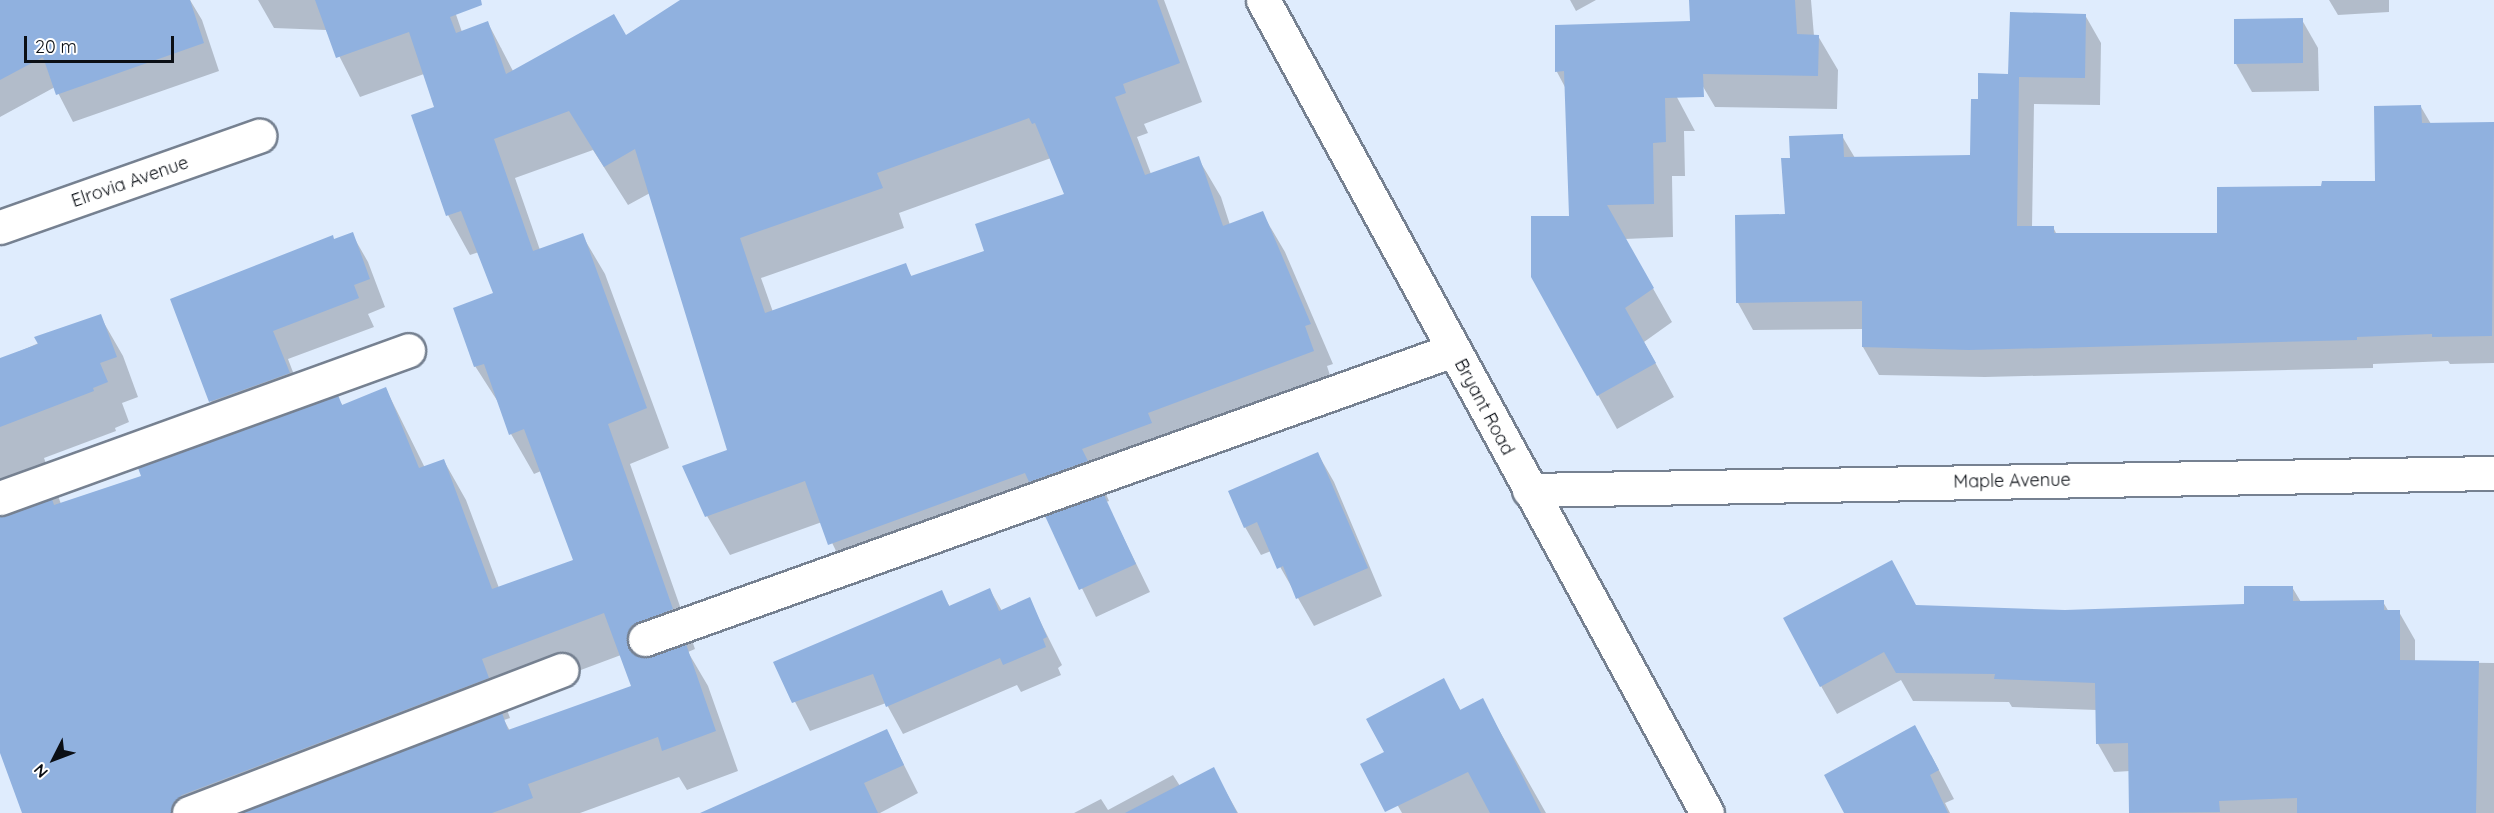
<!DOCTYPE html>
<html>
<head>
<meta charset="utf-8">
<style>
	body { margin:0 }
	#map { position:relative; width:2494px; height:813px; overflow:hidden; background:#dfecfd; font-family:Quicksand,sans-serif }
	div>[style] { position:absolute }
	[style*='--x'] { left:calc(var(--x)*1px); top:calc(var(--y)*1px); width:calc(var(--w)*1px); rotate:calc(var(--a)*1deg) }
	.shadow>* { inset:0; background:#0003 }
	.building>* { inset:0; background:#90b1df }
	.roads { filter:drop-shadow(2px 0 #768191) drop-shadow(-2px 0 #768191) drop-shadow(0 2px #768191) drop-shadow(0 -2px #768191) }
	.minor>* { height:33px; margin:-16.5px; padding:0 16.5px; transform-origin:16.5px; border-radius:16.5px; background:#fff }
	span { translate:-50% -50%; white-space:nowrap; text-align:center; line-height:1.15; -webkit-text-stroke:6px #fff; paint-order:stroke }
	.street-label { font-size:18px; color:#0b0f15 }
	.north { position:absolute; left:24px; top:729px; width:60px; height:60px; -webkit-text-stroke:4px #fff; paint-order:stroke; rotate:228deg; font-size:16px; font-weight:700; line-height:24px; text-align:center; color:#0b0f15 }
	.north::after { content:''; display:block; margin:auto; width:21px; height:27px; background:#0b0f15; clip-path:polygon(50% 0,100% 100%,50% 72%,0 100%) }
	.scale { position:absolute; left:24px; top:36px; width:150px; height:27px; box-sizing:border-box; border:3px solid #0b0f15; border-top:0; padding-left:8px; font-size:18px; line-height:21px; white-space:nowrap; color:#0b0f15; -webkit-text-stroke:4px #fff; paint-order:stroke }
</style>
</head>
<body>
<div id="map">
	<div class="shadow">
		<div style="clip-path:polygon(0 0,190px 0,202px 20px,219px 71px,73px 122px,55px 87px,0 117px)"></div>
		<div style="clip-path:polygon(evenodd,258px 0,451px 0,462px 32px,488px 23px,513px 71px,626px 36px,687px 0,1164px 0,1202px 102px,1144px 124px,1148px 133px,1137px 137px,1151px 174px,1198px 158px,1221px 197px,1230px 225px,1262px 213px,1285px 252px,1333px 364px,1327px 366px,1335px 391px,1104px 489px,1109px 501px,1106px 502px,1150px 592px,1096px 617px,1047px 517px,1048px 512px,852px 584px,822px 522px,730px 555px,707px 516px,729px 451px,650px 193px,628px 205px,593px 150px,515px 178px,540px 250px,582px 235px,605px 274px,669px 448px,630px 464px,695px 649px,688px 652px,708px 686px,738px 771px,687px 790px,679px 777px,580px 813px,24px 813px,0 748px,0 360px,100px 316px,123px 356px,138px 397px,122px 403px,129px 422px,115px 428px,116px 431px,44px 458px,61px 504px,142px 477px,337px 397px,343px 406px,386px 389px,425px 468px,444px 461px,466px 500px,499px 588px,575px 560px,541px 471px,534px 474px,511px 434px,500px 405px,475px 366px,495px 294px,479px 252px,470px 255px,448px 215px,436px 108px,424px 74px,360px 97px,326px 30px,274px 28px,258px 0,1051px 158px,1066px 194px,986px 252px,912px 277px,905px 265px,773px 312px,761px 278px,904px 228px,899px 213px,1051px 158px,258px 0,621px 655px,633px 687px,510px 731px,504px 720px,510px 718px,503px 699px,621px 655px)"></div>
		<div style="clip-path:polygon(1570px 0,1596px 0,1576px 11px)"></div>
		<div style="clip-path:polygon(1690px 0,1811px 0,1814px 36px,1818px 36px,1838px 70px,1837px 109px,1715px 107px,1695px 73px)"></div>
		<div style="clip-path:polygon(2329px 0,2389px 0,2389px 12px,2338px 15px)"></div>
		<div style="clip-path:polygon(2085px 15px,2101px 43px,2100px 105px,2034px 104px,2032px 228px,2053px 227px,2057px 235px,2219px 235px,2323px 188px,2376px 182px,2421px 107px,2431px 124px,2494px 123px,2494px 363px,2450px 364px,2448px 361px,2373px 364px,2373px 368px,1985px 377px,1879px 375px,1863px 347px,1864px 329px,1753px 330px,1738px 303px,1787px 216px,1792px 159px,1842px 136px,1855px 158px,1971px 157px,1979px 101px)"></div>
		<div style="clip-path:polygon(2302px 20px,2318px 48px,2319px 91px,2252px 92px,2236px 64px)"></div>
		<div style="clip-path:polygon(1556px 27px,1656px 58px,1695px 131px,1684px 131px,1685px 176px,1672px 176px,1673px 237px,1625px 239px,1672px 322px,1644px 342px,1674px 397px,1617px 429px,1598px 395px,1570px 218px,1566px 89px,1557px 72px)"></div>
		<div style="clip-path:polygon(352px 234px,368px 262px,385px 307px,368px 314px,374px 327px,288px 359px,304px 401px,227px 429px,211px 401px,172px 300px)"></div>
		<div style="clip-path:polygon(1318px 454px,1334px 482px,1382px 596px,1314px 626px,1271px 551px,1261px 555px,1245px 527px)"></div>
		<div style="clip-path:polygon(2292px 587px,2301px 602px,2383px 602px,2389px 612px,2399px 612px,2415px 640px,2415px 662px,2494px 663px,2494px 813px,2130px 813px,2130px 771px,2114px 772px,2098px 744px,2097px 710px,2012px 707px,2009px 702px,1913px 701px,1901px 680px,1837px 714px,1821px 686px,1916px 607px,2065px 611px,2245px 605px)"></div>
		<div style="clip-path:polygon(990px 590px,1002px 611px,1029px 599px,1062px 665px,1058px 668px,1061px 675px,1021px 692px,1017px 685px,903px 734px,886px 703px,810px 731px,775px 663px,941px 592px,950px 607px)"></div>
		<div style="clip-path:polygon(1443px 680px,1461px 711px,1482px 700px,1546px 813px,1402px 813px,1372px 760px,1386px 752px)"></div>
		<div style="clip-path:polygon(887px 731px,918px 793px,880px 813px,704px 813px)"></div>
		<div style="clip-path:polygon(1931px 755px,1954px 799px,1945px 803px,1950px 813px,1846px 813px)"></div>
		<div style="clip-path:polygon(1213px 769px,1238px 813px,1074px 813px,1101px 799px,1108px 810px,1173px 775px,1180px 786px)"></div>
	</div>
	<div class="building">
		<div style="clip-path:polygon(0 0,190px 0,204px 43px,56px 95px,43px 57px,0 80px)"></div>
		<div style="clip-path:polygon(evenodd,315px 0,481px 0,482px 5px,450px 17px,456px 33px,488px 21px,506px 74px,614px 14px,626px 35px,680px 0,1157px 0,1180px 63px,1123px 84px,1126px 93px,1115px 97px,1145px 175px,1199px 156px,1223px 226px,1263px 211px,1311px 324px,1305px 326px,1314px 351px,1148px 413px,1152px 423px,1082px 449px,1088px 461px,1029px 482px,1025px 473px,828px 545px,805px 481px,705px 517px,682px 466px,727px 450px,635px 149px,604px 167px,569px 111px,494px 139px,533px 251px,583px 233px,647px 408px,608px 424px,673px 609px,631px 626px,628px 646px,642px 657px,686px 644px,716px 731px,662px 751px,658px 737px,528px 784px,533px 798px,492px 813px,241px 813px,502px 713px,508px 730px,631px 686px,604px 613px,482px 659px,489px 678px,182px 795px,174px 802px,171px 813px,22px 813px,0 753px,0 516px,52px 499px,54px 505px,141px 476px,138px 468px,338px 395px,342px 405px,386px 387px,419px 468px,444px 459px,492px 589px,573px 560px,524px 429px,509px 435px,484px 364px,474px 367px,453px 308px,493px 293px,461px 211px,446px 216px,411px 115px,434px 107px,409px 32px,336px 58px,315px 0,1029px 118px,1032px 124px,1035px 123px,1064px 194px,975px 224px,984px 251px,911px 276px,906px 263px,765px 313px,740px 238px,883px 188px,877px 173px,1029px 118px)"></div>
		<div style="clip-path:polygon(1689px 0,1795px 0,1797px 34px,1819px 35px,1818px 76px,1703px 74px,1704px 97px,1665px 98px,1666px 142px,1653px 143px,1654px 204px,1607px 205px,1654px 288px,1625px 308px,1656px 363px,1597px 396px,1531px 277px,1531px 216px,1569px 216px,1564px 71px,1555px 72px,1555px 25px,1690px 21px)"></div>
		<div style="clip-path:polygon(2010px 12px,2086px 14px,2085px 78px,2019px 77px,2017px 226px,2054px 226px,2054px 233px,2217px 233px,2217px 187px,2321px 186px,2322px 181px,2375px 181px,2374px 106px,2421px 105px,2422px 123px,2494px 122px,2492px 336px,2432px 337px,2432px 334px,2357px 337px,2357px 340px,1969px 350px,1862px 347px,1862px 301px,1736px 303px,1735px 215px,1785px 214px,1781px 158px,1790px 158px,1789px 136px,1843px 134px,1844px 157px,1970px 155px,1971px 99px,1978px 99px,1978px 73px,2008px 74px)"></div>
		<div style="clip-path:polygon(2303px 18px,2303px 63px,2234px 64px,2234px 19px)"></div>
		<div style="clip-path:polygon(353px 232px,370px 279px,354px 285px,359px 298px,273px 331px,290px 373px,209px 402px,170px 299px,333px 235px,334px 239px)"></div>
		<div style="clip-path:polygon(101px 314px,117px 357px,100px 363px,108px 382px,93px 388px,94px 391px,0 427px,0 358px,38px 344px,34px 337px)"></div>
		<div style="clip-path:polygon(1318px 452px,1368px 568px,1296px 599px,1283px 566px,1277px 569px,1257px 522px,1244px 528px,1228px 491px)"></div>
		<div style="clip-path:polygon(1104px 495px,1136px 564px,1079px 590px,1045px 516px)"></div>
		<div style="clip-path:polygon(1892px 560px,1916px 605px,2065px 610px,2244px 604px,2244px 586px,2293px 586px,2293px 601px,2384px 600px,2384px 610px,2400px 610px,2400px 660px,2479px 661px,2476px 813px,2297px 813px,2297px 798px,2219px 801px,2220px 812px,2129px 813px,2128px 743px,2096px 744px,2095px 683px,1994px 679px,1995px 674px,1896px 673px,1884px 652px,1820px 687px,1783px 618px)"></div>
		<div style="clip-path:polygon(990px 588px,999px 611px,1030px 597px,1047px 637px,1043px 639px,1046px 647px,1003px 665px,1000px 658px,886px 707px,873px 674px,792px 703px,773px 662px,942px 590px,949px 606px)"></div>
		<div style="clip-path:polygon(1444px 678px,1460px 710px,1483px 698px,1541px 813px,1490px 813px,1468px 772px,1385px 812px,1360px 764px,1384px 752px,1366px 719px)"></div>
		<div style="clip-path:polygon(1915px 725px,1939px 770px,1930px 775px,1948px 813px,1844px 813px,1824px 775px)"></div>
		<div style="clip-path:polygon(887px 729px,904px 765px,864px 783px,878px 813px,700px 813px)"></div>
		<div style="clip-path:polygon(1214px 767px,1237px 813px,1125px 813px)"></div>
	</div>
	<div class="roads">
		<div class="minor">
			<div style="--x:1263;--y:0;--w:926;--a:61.36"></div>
			<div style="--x:0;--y:227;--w:275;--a:-19.4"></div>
			<div style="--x:1529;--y:490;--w:965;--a:-1.01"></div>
			<div style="--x:0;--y:498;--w:434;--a:-19.9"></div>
			<div style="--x:645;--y:639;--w:858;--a:-19.68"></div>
			<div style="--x:189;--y:813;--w:399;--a:-21"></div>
		</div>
	</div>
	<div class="street-label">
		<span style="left:130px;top:182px;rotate:-19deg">Elrovia Avenue</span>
		<span style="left:1484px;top:407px;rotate:62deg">Bryant Road</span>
		<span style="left:2012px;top:481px;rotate:-1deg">Maple Avenue</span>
	</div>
	<div class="north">N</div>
	<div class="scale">20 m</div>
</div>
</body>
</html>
